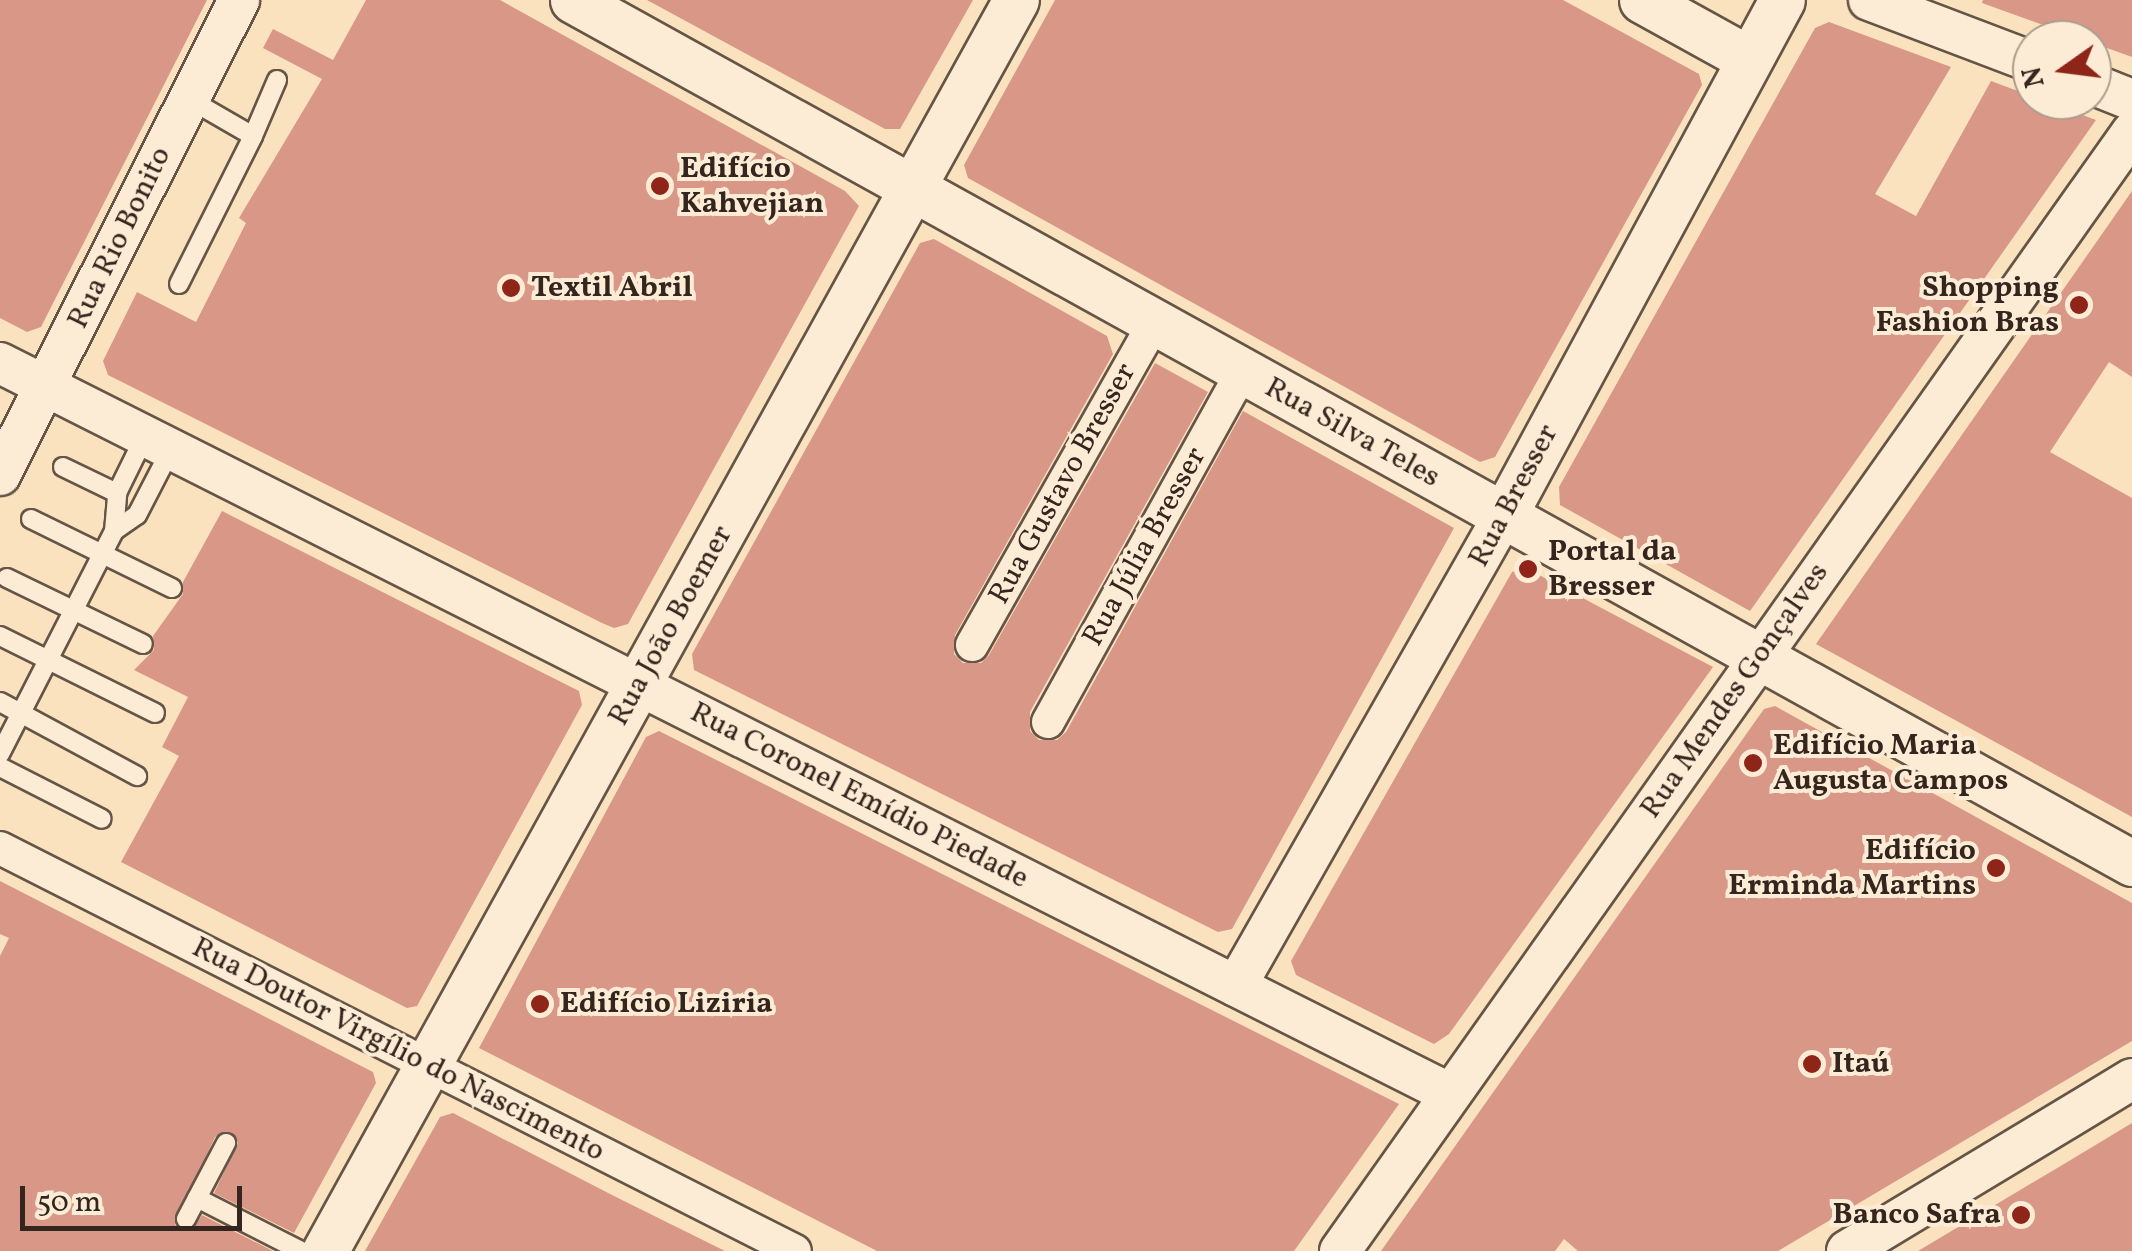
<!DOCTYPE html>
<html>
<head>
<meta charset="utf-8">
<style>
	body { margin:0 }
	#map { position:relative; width:2132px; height:1251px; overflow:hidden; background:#fae2bf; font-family:Vollkorn,serif }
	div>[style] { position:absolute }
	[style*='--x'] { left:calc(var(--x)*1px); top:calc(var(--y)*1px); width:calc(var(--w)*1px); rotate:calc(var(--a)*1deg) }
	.building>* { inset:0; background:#d99787 }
	.roads { filter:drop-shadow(2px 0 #665546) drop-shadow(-2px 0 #665546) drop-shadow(0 2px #665546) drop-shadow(0 -2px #665546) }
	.service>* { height:18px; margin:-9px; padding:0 9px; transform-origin:9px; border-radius:9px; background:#fcecd5 }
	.minor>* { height:32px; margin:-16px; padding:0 16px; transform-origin:16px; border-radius:16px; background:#fcecd5 }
	.tertiary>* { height:40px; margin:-20px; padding:0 20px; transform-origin:20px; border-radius:20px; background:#fcecd5 }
	.secondary>* { height:45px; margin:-22.5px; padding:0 22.5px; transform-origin:22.5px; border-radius:22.5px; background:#fcecd5 }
	.dots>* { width:28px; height:28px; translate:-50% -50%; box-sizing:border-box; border:5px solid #fcecd5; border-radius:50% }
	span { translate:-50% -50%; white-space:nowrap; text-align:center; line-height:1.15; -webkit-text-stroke:8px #fcecd5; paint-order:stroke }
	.poi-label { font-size:30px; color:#34261e; font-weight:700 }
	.left { translate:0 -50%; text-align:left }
	.right { translate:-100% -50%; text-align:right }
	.street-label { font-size:30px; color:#34261e }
	.north { position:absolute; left:2012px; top:20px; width:100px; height:100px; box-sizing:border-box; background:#fcecd5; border:2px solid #ac9d8c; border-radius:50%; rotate:256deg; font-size:28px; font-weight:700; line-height:40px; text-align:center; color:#34261e }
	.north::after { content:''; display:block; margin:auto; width:35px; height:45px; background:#8f2418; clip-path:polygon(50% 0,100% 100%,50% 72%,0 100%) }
	.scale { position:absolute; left:20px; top:1186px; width:222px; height:45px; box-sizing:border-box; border:5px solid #34261e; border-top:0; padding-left:12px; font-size:30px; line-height:35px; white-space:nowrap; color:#34261e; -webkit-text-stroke:8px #fcecd5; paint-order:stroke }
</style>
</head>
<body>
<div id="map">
	<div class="building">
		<div style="clip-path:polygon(0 0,207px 0,41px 327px,27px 332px,0 318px)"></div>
		<div style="clip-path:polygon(366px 0,500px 0,845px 191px,859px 206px,628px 624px,614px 628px,602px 623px,108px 375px,103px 361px,137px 292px,196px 322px,246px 223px,239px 218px,322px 79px,263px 48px,273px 29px,333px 60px)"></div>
		<div style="clip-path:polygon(647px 0,973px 0,900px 129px,885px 129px)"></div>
		<div style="clip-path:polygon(1055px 0,1563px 0,1699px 74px,1702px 85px,1495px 457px,1480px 462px,968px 178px,964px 165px)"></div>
		<div style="clip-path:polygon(1983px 0,2132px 0,2132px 57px,1982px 3px)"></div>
		<div style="clip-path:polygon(1829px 22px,1951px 67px,1875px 194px,1916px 216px,1991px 81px,2096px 120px,1750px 611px,1560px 505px,1559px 487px,1815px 28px)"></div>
		<div style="clip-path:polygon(2132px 191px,2132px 377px,2109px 362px,2050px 452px,2132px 498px,2132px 817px,1816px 644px)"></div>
		<div style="clip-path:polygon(934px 239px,1107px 336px,1113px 354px,955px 635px,954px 654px,963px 663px,981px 663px,989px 655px,1155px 363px,1208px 392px,1030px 712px,1030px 731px,1039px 740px,1057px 740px,1066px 732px,1243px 411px,1454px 528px,1232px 929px,1218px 932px,694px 670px,692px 654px,920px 243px)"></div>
		<div style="clip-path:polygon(222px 511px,579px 691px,582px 705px,417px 1006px,407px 1008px,121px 862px,179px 756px,162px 747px,188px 697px,134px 670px,154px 650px,153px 636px,183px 594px,183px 582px)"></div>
		<div style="clip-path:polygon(1526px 568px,1713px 667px,1449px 1034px,1434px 1044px,1296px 975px,1291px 961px,1512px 572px)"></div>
		<div style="clip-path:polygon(1775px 706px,2132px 903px,2132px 1041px,1778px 1251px,1578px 1251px,1564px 1239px,1555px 1251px,1381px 1251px,1764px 709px)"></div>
		<div style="clip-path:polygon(659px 731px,1168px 988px,1399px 1104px,1294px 1251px,877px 1251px,479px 1048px,646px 737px)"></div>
		<div style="clip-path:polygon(0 881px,373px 1072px,376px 1083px,294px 1233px,214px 1193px,238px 1143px,231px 1132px,215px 1137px,175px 1225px,192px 1230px,202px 1215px,273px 1251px,0 1251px,0 956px,9px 938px,0 934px)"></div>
		<div style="clip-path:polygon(453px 1113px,614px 1196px,725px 1251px,365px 1251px,440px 1117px)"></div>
		<div style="clip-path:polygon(2132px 1123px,2132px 1251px,1918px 1251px,2069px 1161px)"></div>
	</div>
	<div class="roads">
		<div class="service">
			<div style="--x:253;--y:136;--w:61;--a:-66.8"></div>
			<div style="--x:179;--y:284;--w:165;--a:-63.4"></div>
			<div style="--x:253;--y:136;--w:74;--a:-150"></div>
			<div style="--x:63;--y:467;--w:60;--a:25.7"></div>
			<div style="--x:31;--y:519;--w:157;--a:26.1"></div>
			<div style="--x:114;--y:531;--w:28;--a:-35"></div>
			<div style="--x:137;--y:515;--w:72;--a:-62.7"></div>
			<div style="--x:7;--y:578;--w:151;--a:25.9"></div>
			<div style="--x:0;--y:636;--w:173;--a:26.4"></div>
			<div style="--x:0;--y:702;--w:156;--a:28.4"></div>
			<div style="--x:0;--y:754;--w:250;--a:-62.9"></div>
			<div style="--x:114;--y:531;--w:38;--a:-85"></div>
			<div style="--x:117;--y:493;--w:61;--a:-63.9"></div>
			<div style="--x:0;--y:767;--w:114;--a:27"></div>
			<div style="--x:197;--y:1198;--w:117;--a:27"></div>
			<div style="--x:186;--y:1219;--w:86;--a:-62.2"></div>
		</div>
		<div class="minor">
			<div style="--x:972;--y:645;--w:370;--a:-60.5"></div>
			<div style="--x:1048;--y:722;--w:400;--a:-61"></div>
			<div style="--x:0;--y:848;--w:891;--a:26.88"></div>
		</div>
		<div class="tertiary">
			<div style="--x:1869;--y:0;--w:174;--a:20.8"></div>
			<div style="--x:2092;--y:84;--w:43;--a:21.8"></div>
			<div style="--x:0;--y:363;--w:1624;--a:26.75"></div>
			<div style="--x:0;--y:475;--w:532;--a:-63.29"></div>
			<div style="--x:1236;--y:986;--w:540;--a:-60.35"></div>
			<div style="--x:1340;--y:1251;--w:1371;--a:-54.71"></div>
			<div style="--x:1847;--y:1251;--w:333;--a:-31.1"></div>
		</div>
		<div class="secondary">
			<div style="--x:573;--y:0;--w:1782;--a:28.97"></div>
			<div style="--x:1642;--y:0;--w:122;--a:28.9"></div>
			<div style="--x:1503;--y:517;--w:587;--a:-61.65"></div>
			<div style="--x:325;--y:1251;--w:1429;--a:-61.09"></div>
		</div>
	</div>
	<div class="dots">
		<div style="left:660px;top:186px;background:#8f2418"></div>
		<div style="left:511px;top:288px;background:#8f2418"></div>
		<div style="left:2079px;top:305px;background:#8f2418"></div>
		<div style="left:1528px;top:569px;background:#8f2418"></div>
		<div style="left:1753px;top:763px;background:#8f2418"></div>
		<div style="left:1996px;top:868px;background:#8f2418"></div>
		<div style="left:540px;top:1004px;background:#8f2418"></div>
		<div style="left:1812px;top:1064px;background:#8f2418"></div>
		<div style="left:2021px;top:1215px;background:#8f2418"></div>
	</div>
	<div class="poi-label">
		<span class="left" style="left:680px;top:186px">Edifício<br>Kahvejian</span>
		<span class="left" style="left:531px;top:288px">Textil Abril</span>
		<span class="right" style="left:2059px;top:305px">Shopping<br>Fashion Bras</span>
		<span class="left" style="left:1548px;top:569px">Portal da<br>Bresser</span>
		<span class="left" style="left:1773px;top:763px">Edifício Maria<br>Augusta Campos</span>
		<span class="right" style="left:1976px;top:868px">Edifício<br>Erminda Martins</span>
		<span class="left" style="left:560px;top:1004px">Edifício Liziria</span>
		<span class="left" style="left:1832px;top:1064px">Itaú</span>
		<span class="right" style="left:2001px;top:1215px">Banco Safra</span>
	</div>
	<div class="street-label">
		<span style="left:120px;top:238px;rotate:-64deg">Rua Rio Bonito</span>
		<span style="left:1352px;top:433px;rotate:29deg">Rua Silva Teles</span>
		<span style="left:1063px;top:484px;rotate:-61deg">Rua Gustavo Bresser</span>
		<span style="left:1514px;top:496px;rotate:-62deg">Rua Bresser</span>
		<span style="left:1145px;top:547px;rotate:-61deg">Rua Júlia Bresser</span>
		<span style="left:671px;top:626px;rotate:-61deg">Rua João Boemer</span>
		<span style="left:1735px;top:691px;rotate:-55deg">Rua Mendes Gonçalves</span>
		<span style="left:859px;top:796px;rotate:27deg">Rua Coronel Emídio Piedade</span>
		<span style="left:398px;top:1050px;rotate:27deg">Rua Doutor Virgílio do Nascimento</span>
	</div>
	<div class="north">N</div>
	<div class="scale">50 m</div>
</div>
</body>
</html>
